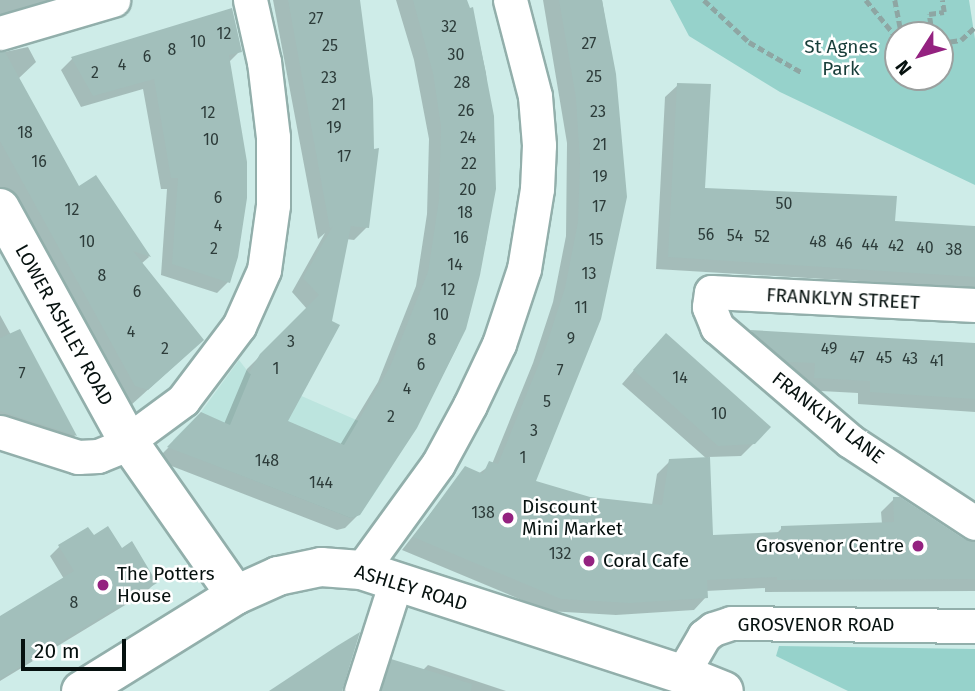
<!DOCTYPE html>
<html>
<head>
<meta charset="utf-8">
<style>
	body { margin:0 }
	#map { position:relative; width:975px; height:691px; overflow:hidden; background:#ceece8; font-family:"Fira Sans",sans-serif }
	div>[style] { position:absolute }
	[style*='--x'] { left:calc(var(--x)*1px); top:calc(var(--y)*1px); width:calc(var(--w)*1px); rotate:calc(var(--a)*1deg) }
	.built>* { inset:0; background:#bce4de }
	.green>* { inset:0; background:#96d2cb }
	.shadow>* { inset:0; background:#0003 }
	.building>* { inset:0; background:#a2bfbb }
	.path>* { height:4.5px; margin-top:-2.25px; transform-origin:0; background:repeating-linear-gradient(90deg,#8ea6a3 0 7px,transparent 0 10.5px) }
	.roads { filter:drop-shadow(2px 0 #92afab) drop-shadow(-2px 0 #92afab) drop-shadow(0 2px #92afab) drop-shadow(0 -2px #92afab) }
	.street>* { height:33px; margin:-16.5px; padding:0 16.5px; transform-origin:16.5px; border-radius:16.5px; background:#fff }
	.secondary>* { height:38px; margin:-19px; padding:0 19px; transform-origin:19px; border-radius:19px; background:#fff }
	.dots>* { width:19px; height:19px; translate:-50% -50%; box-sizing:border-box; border:4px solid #fff; border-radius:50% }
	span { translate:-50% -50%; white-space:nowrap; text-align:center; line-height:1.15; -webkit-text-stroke:5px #fff; paint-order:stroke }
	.number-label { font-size:16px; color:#2d3c3a }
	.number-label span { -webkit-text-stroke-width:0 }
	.park-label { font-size:19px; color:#183e3a }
	.street-label { font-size:19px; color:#06110f }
	.poi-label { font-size:19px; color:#06110f }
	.left { translate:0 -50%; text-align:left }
	.right { translate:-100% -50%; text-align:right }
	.north { position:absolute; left:884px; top:21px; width:70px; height:70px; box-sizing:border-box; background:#fff; border:2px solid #9ba09f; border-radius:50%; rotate:233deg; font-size:19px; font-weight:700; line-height:28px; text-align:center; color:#06110f }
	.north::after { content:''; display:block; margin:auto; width:24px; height:32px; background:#942280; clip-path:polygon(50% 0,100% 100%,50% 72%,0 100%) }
	.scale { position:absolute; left:21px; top:639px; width:105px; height:32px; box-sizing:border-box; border:4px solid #06110f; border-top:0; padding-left:9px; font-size:21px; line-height:24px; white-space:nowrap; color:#06110f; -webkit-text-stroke:5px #fff; paint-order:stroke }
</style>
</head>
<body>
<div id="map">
	<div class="built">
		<div style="clip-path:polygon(239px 360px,249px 373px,377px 429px,362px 458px,390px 470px,360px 515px,351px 518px,174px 449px,173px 440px,201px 412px)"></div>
	</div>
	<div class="green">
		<div style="clip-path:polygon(evenodd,670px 0,969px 0,975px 39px,975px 185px,780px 92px,689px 36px,670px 0,940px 35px,940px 77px,898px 77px,898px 35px,940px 35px)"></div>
		<div style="clip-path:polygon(779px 646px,975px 649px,975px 691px,848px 691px,776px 656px)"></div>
	</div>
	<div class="shadow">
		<div style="clip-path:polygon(0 0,50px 0,6px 13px,0 19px)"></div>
		<div style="clip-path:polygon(273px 0,359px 0,367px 227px,354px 240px,346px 239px,285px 422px,340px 445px,378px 382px,416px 286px,427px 214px,429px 139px,414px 60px,396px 0,465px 0,468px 10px,472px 10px,486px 73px,495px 172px,486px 242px,457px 347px,416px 427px,359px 514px,345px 528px,337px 530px,156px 460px,202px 414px,224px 424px,247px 369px,307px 309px,292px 292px,325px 233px,318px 239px)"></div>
		<div style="clip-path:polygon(543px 0,602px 0,614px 74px,534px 482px,590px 499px,652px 505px,657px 474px,670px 461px,707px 459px,622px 384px,654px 347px,754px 443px,741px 456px,708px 457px,712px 537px,776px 534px,782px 528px,882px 524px,881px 512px,894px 499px,964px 541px,975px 542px,975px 591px,765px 592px,765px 588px,706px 591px,706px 597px,694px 610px,616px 615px,548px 611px,402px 550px,466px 468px,478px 474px,492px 464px,533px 363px,553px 302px,566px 236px,567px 143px)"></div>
		<div style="clip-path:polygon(231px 11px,240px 51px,228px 63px,228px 282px,217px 293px,161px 275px,167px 189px,161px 189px,143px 89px,81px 107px,61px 70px,72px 59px)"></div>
		<div style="clip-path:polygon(28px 47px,36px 62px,18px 79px,78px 188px,96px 177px,149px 257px,141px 264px,184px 357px,130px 406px,118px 403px,0 189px,0 53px)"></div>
		<div style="clip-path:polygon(678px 85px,703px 190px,893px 223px,975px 227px,975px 288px,656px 269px,665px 97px)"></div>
		<div style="clip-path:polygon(0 315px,11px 335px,19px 331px,75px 436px,57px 453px,0 434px)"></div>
		<div style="clip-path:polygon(751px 332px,975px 346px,975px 412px,858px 404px,858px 393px,802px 390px,803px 375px,775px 374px,739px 344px)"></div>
		<div style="clip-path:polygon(93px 538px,121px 550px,155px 583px,145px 593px,0 681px,0 619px,64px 579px,50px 556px,60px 546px)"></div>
		<div style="clip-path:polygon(392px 661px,422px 671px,428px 665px,506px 691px,372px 691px,378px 675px)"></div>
	</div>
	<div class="building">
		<div style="clip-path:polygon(288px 0,360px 0,373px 99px,374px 149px,379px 148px,369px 228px,351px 226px,332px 321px,340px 325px,288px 421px,344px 445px,390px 367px,428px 272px,439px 200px,441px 126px,433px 73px,413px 0,467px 0,470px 8px,473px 7px,494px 116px,496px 189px,480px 275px,466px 329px,417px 428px,360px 515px,351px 518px,167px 447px,201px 412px,230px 425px,251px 374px,249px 373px,260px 354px,319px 295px,303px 278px,333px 226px,330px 229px)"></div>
		<div style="clip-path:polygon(559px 0,602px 0,616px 74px,627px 197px,601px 319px,536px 481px,590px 497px,662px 505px,669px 459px,710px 457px,713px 535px,781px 532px,781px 526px,894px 522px,893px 497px,900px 497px,964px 539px,975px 542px,975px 579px,777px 580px,777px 577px,707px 580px,708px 598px,629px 603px,561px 599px,413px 537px,465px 466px,483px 474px,489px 461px,498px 464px,545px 349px,565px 288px,578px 222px,580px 162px,576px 98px)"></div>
		<div style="clip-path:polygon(232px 8px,242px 52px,229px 55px,247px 162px,247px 198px,238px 257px,230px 283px,172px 264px,178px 178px,171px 178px,154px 79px,93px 96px,71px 57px)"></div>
		<div style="clip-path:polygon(0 52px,5px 52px,79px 186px,96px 175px,151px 257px,133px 251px,204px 340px,148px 390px,135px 386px,0 141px)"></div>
		<div style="clip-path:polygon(677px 83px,711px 84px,705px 188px,897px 196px,895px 221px,975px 226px,975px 277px,668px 257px)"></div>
		<div style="clip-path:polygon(20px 329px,77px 436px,0 411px,0 338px)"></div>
		<div style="clip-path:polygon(750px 330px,975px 343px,975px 399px,870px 392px,870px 381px,814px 378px,815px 363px,788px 362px)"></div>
		<div style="clip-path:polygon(666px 333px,771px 427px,755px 444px,718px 446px,633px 370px)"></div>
		<div style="clip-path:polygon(108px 526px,122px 548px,132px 541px,157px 583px,0 679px,0 616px,74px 571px,58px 545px,88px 527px,94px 535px)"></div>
		<div style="clip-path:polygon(360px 632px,342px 691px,269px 691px,337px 646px)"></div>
		<div style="clip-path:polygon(391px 659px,472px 684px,471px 691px,381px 691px)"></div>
	</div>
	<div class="path">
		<div style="--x:704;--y:0;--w:62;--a:43"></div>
		<div style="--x:749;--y:42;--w:62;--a:29.9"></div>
		<div style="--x:866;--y:0;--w:50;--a:50.6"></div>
		<div style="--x:895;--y:0;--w:36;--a:79"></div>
		<div style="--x:932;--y:35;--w:21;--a:-98"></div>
		<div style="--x:929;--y:14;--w:15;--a:-8"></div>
		<div style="--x:944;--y:12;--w:12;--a:-99"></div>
		<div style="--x:940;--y:43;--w:21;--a:-8"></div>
		<div style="--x:961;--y:40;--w:19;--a:-43"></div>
	</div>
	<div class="roads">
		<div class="street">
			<div style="--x:0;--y:33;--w:118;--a:-16.3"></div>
			<div style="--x:975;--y:305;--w:264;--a:-177.2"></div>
			<div style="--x:711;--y:292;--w:15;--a:98"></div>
			<div style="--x:709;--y:307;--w:22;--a:68"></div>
			<div style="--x:717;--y:327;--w:175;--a:40.6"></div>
			<div style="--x:850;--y:441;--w:149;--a:33.3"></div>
			<div style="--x:0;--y:432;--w:82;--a:17.8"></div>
			<div style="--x:78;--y:457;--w:20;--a:-3"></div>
			<div style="--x:98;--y:456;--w:22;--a:-22"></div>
			<div style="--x:118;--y:448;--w:81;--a:-36.4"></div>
			<div style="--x:183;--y:400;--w:93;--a:-52.9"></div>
			<div style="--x:239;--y:326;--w:61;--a:-65.9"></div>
			<div style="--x:264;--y:270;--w:66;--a:-82.1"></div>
			<div style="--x:273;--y:205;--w:68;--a:-90"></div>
			<div style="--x:273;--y:137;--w:76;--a:-96.8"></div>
			<div style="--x:264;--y:62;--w:64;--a:-102.7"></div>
			<div style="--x:361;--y:570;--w:131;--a:-54"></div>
			<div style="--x:438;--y:464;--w:67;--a:-61.5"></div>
			<div style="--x:470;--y:405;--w:68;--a:-64.6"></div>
			<div style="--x:499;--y:344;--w:79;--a:-71.6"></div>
			<div style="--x:524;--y:269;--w:81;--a:-80.8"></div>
			<div style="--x:537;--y:189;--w:44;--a:-87.4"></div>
			<div style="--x:539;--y:145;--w:49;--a:-94.7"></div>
			<div style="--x:535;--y:96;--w:99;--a:-104.6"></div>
			<div style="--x:682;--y:674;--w:44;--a:-59.9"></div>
			<div style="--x:704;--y:636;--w:11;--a:-38"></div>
			<div style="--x:713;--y:629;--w:19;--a:-18"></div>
			<div style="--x:731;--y:623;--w:244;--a:0.7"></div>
			<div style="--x:361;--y:691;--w:115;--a:-72.3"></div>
		</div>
		<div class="secondary">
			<div style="--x:0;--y:208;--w:266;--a:61.2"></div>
			<div style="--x:128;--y:441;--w:188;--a:55"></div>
			<div style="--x:81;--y:691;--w:182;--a:-31.8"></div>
			<div style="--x:236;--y:595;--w:46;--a:-24.3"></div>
			<div style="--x:278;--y:576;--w:44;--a:-11.8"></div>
			<div style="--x:321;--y:567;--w:40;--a:4.3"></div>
			<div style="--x:361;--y:570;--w:337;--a:18"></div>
			<div style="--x:682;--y:674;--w:45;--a:22"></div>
		</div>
	</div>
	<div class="dots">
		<div style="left:508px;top:518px;background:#942280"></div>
		<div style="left:918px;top:546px;background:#942280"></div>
		<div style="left:589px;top:561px;background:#942280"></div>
		<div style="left:103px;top:585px;background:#942280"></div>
	</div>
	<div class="number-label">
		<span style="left:316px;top:19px">27</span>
		<span style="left:449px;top:27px">32</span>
		<span style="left:224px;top:34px">12</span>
		<span style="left:198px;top:42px">10</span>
		<span style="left:589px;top:44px">27</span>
		<span style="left:330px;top:46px">25</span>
		<span style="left:172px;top:50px">8</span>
		<span style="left:456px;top:55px">30</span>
		<span style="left:147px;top:57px">6</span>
		<span style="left:122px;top:65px">4</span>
		<span style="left:95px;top:73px">2</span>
		<span style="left:594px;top:77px">25</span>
		<span style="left:329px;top:78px">23</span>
		<span style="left:462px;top:83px">28</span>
		<span style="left:339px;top:105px">21</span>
		<span style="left:466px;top:111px">26</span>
		<span style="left:598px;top:112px">23</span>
		<span style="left:208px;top:113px">12</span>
		<span style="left:334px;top:128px">19</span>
		<span style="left:25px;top:133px">18</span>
		<span style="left:468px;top:138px">24</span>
		<span style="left:211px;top:140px">10</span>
		<span style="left:600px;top:145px">21</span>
		<span style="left:344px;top:157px">17</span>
		<span style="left:39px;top:162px">16</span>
		<span style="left:469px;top:164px">22</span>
		<span style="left:600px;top:177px">19</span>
		<span style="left:468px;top:190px">20</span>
		<span style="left:218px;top:198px">6</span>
		<span style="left:784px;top:204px">50</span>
		<span style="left:599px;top:207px">17</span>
		<span style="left:72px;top:210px">12</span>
		<span style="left:465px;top:213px">18</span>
		<span style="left:218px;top:226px">4</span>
		<span style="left:706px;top:235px">56</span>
		<span style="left:735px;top:236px">54</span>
		<span style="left:762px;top:237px">52</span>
		<span style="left:461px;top:238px">16</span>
		<span style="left:596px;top:240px">15</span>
		<span style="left:87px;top:242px">10</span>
		<span style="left:818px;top:242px">48</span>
		<span style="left:844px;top:244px">46</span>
		<span style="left:870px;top:245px">44</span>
		<span style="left:896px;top:246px">42</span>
		<span style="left:925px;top:248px">40</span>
		<span style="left:214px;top:249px">2</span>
		<span style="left:954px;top:250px">38</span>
		<span style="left:455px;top:265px">14</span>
		<span style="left:589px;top:274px">13</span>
		<span style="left:102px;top:276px">8</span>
		<span style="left:448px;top:290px">12</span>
		<span style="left:137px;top:292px">6</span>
		<span style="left:581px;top:308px">11</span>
		<span style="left:441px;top:315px">10</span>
		<span style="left:131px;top:332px">4</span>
		<span style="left:571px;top:339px">9</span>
		<span style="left:432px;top:340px">8</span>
		<span style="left:291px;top:342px">3</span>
		<span style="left:165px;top:349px">2</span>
		<span style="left:829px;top:349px">49</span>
		<span style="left:857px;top:358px">47</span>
		<span style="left:884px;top:358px">45</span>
		<span style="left:910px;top:359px">43</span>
		<span style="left:937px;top:361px">41</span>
		<span style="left:421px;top:365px">6</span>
		<span style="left:276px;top:369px">1</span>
		<span style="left:560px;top:371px">7</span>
		<span style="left:22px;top:374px">7</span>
		<span style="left:680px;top:378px">14</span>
		<span style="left:407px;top:389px">4</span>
		<span style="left:547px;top:402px">5</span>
		<span style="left:719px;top:414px">10</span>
		<span style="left:391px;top:417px">2</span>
		<span style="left:534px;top:431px">3</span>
		<span style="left:523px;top:458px">1</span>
		<span style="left:267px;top:461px">148</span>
		<span style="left:321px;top:483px">144</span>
		<span style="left:483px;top:513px">138</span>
		<span style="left:560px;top:554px">132</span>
		<span style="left:74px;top:603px">8</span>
	</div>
	<div class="park-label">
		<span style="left:841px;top:58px">St Agnes<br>Park</span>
	</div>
	<div class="street-label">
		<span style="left:843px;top:299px;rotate:3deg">FRANKLYN STREET</span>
		<span style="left:64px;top:325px;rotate:61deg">LOWER ASHLEY ROAD</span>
		<span style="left:828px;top:418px;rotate:38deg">FRANKLYN LANE</span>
		<span style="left:411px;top:588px;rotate:17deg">ASHLEY ROAD</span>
		<span style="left:816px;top:625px">GROSVENOR ROAD</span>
	</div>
	<div class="poi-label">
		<span class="left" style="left:522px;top:518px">Discount<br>Mini Market</span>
		<span class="right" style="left:904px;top:546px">Grosvenor Centre</span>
		<span class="left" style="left:603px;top:561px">Coral Cafe</span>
		<span class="left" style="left:117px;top:585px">The Potters<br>House</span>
	</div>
	<div class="north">N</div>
	<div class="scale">20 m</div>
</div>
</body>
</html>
